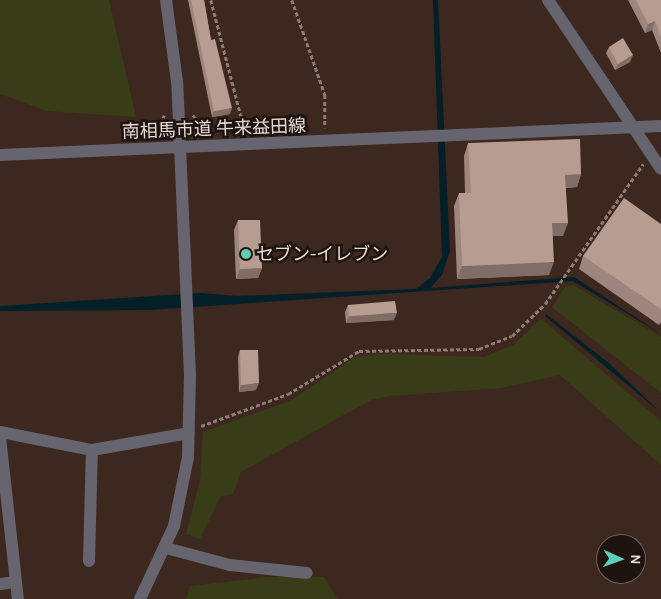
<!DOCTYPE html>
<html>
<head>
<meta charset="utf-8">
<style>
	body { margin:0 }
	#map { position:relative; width:661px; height:599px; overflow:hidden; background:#3d281f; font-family:Karla,"Noto Sans JP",sans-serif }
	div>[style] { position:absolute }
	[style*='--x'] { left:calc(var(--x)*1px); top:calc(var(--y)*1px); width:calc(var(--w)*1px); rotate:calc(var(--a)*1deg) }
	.green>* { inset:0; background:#383d17 }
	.water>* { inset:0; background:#031f28 }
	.path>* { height:2.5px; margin-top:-1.25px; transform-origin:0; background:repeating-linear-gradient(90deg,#8d7b74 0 4px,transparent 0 6.5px) }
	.minor>* { height:12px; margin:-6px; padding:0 6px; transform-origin:6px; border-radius:6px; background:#66646e }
	.wall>* { inset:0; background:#9d867d }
	.shaded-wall>* { inset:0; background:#806d66 }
	.building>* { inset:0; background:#b79c91 }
	.dots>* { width:14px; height:14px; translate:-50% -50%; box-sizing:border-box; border:2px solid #1d130f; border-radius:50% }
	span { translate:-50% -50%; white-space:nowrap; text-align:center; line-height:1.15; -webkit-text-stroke:5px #1d130f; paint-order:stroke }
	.street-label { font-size:18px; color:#e8dad4 }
	.poi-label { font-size:18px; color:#e8dad4 }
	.left { translate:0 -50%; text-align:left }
	.north { position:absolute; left:596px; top:534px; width:50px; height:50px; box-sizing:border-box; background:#1d130f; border:1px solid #6e635e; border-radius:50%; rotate:92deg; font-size:14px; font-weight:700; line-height:20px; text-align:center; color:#e8dad4 }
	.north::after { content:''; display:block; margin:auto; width:18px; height:22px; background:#5dceb8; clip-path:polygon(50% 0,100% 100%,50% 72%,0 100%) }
</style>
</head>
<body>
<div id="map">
	<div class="green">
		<div style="clip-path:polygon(0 0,109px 0,136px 117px,47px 111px,0 94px)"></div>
		<div style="clip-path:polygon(573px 285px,661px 337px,661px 393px,552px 307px,565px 287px)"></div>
		<div style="clip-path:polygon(541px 319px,661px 421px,661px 465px,560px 375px,501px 388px,389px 396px,371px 400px,241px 472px,233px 494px,221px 496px,200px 539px,186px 534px,200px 480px,203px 432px,290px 401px,355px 357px,377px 354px,484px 357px,513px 345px)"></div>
		<div style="clip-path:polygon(268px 577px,324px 577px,337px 599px,186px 599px,190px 586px)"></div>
	</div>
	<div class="water">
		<div style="clip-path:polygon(433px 0,438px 0,450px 251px,442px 275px,430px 288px,574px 277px,661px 334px,573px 281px,150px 310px,0 311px,0 306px,201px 293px,237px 296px,416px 289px,430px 278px,442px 257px)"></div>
		<div style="clip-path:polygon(546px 314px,610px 364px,661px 413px,545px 316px)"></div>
	</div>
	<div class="path">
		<div style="--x:211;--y:0;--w:135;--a:75.5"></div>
		<div style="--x:292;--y:0;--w:101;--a:70.8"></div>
		<div style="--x:325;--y:95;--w:33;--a:90"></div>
		<div style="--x:193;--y:115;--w:22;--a:51"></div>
		<div style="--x:158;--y:130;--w:16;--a:-68"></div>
		<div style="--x:201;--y:426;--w:93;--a:-20.2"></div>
		<div style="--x:288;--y:394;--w:83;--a:-31.2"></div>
		<div style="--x:359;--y:351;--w:120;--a:-1"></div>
		<div style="--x:479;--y:349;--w:35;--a:-22"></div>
		<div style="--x:512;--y:336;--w:46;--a:-44.1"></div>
		<div style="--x:545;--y:304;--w:171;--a:-55"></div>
	</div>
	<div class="minor">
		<div style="--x:548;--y:0;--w:203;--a:56.2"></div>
		<div style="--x:0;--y:155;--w:662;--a:-2.51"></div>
		<div style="--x:0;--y:432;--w:94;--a:11.1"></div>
		<div style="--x:92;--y:450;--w:98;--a:-9.9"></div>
		<div style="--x:0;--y:437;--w:163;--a:83.7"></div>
		<div style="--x:166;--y:548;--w:66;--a:14.9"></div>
		<div style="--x:230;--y:565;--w:77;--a:5.9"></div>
		<div style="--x:89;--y:561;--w:111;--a:-88.5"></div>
		<div style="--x:0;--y:584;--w:16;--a:-7"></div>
		<div style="--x:140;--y:599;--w:81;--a:-65"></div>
		<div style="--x:174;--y:526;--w:70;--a:-78.5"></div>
		<div style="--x:188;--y:457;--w:82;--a:-88.6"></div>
		<div style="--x:190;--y:375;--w:293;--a:-92.5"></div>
		<div style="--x:177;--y:82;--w:83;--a:-97.6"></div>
	</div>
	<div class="wall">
		<div style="clip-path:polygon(188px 0,204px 0,211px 40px,230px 114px,212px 117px)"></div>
		<div style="clip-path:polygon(628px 0,661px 0,661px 53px,652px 30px,645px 33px)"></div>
		<div style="clip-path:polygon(609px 47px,630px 62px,615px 70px,606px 53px)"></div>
		<div style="clip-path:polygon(468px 143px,581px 174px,577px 187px,566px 188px,563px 236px,553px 236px,549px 275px,457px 279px,454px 206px,459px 193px,465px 193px,464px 156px)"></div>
		<div style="clip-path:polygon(238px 220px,262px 268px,258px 278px,236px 279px,234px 230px)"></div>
		<div style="clip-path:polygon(661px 224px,661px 322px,659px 325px,579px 269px,583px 256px)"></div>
		<div style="clip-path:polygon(348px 305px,394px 320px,346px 323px,345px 312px)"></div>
		<div style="clip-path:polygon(240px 350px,256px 390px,239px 392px,238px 357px)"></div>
	</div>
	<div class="shaded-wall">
		<div style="clip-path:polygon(655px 21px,652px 30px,645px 33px,648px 24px)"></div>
		<div style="clip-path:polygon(633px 55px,630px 62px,615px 70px,618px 64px)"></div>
		<div style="clip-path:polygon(232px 108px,230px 114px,212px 117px,214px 111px)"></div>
		<div style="clip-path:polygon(581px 174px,577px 187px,560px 188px,565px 175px)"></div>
		<div style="clip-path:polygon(552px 223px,568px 223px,563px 236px,548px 236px)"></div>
		<div style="clip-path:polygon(554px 262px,549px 275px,457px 279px,462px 266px)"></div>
		<div style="clip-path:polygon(262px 268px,258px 278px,236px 279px,240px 269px)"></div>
		<div style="clip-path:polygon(397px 313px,394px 320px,346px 323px,349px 316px)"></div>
		<div style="clip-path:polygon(259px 383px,256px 390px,239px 392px,241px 385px)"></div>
	</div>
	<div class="building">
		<div style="clip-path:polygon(191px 0,204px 0,211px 40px,215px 39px,232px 108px,214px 111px)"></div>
		<div style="clip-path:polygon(636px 0,661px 0,661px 37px,655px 21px,648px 24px)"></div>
		<div style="clip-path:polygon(623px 38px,633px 55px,618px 64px,609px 47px)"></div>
		<div style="clip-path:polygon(580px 139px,581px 174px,565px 175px,568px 223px,552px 223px,554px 262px,462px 266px,459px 193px,471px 193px,468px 143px)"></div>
		<div style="clip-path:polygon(624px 198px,661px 224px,661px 309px,583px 256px)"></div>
		<div style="clip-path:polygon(238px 220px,260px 220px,262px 268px,240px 269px)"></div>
		<div style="clip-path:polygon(395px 301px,397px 313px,349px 316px,348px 305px)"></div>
		<div style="clip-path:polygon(240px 350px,258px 350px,259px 383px,241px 385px)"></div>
	</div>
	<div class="dots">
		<div style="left:246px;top:254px;background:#5dceb8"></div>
	</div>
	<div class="street-label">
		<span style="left:214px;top:129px;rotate:-2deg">南相馬市道 牛来益田線</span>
	</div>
	<div class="poi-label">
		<span class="left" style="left:256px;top:254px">セブン-イレブン</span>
	</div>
	<div class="north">N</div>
</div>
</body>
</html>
